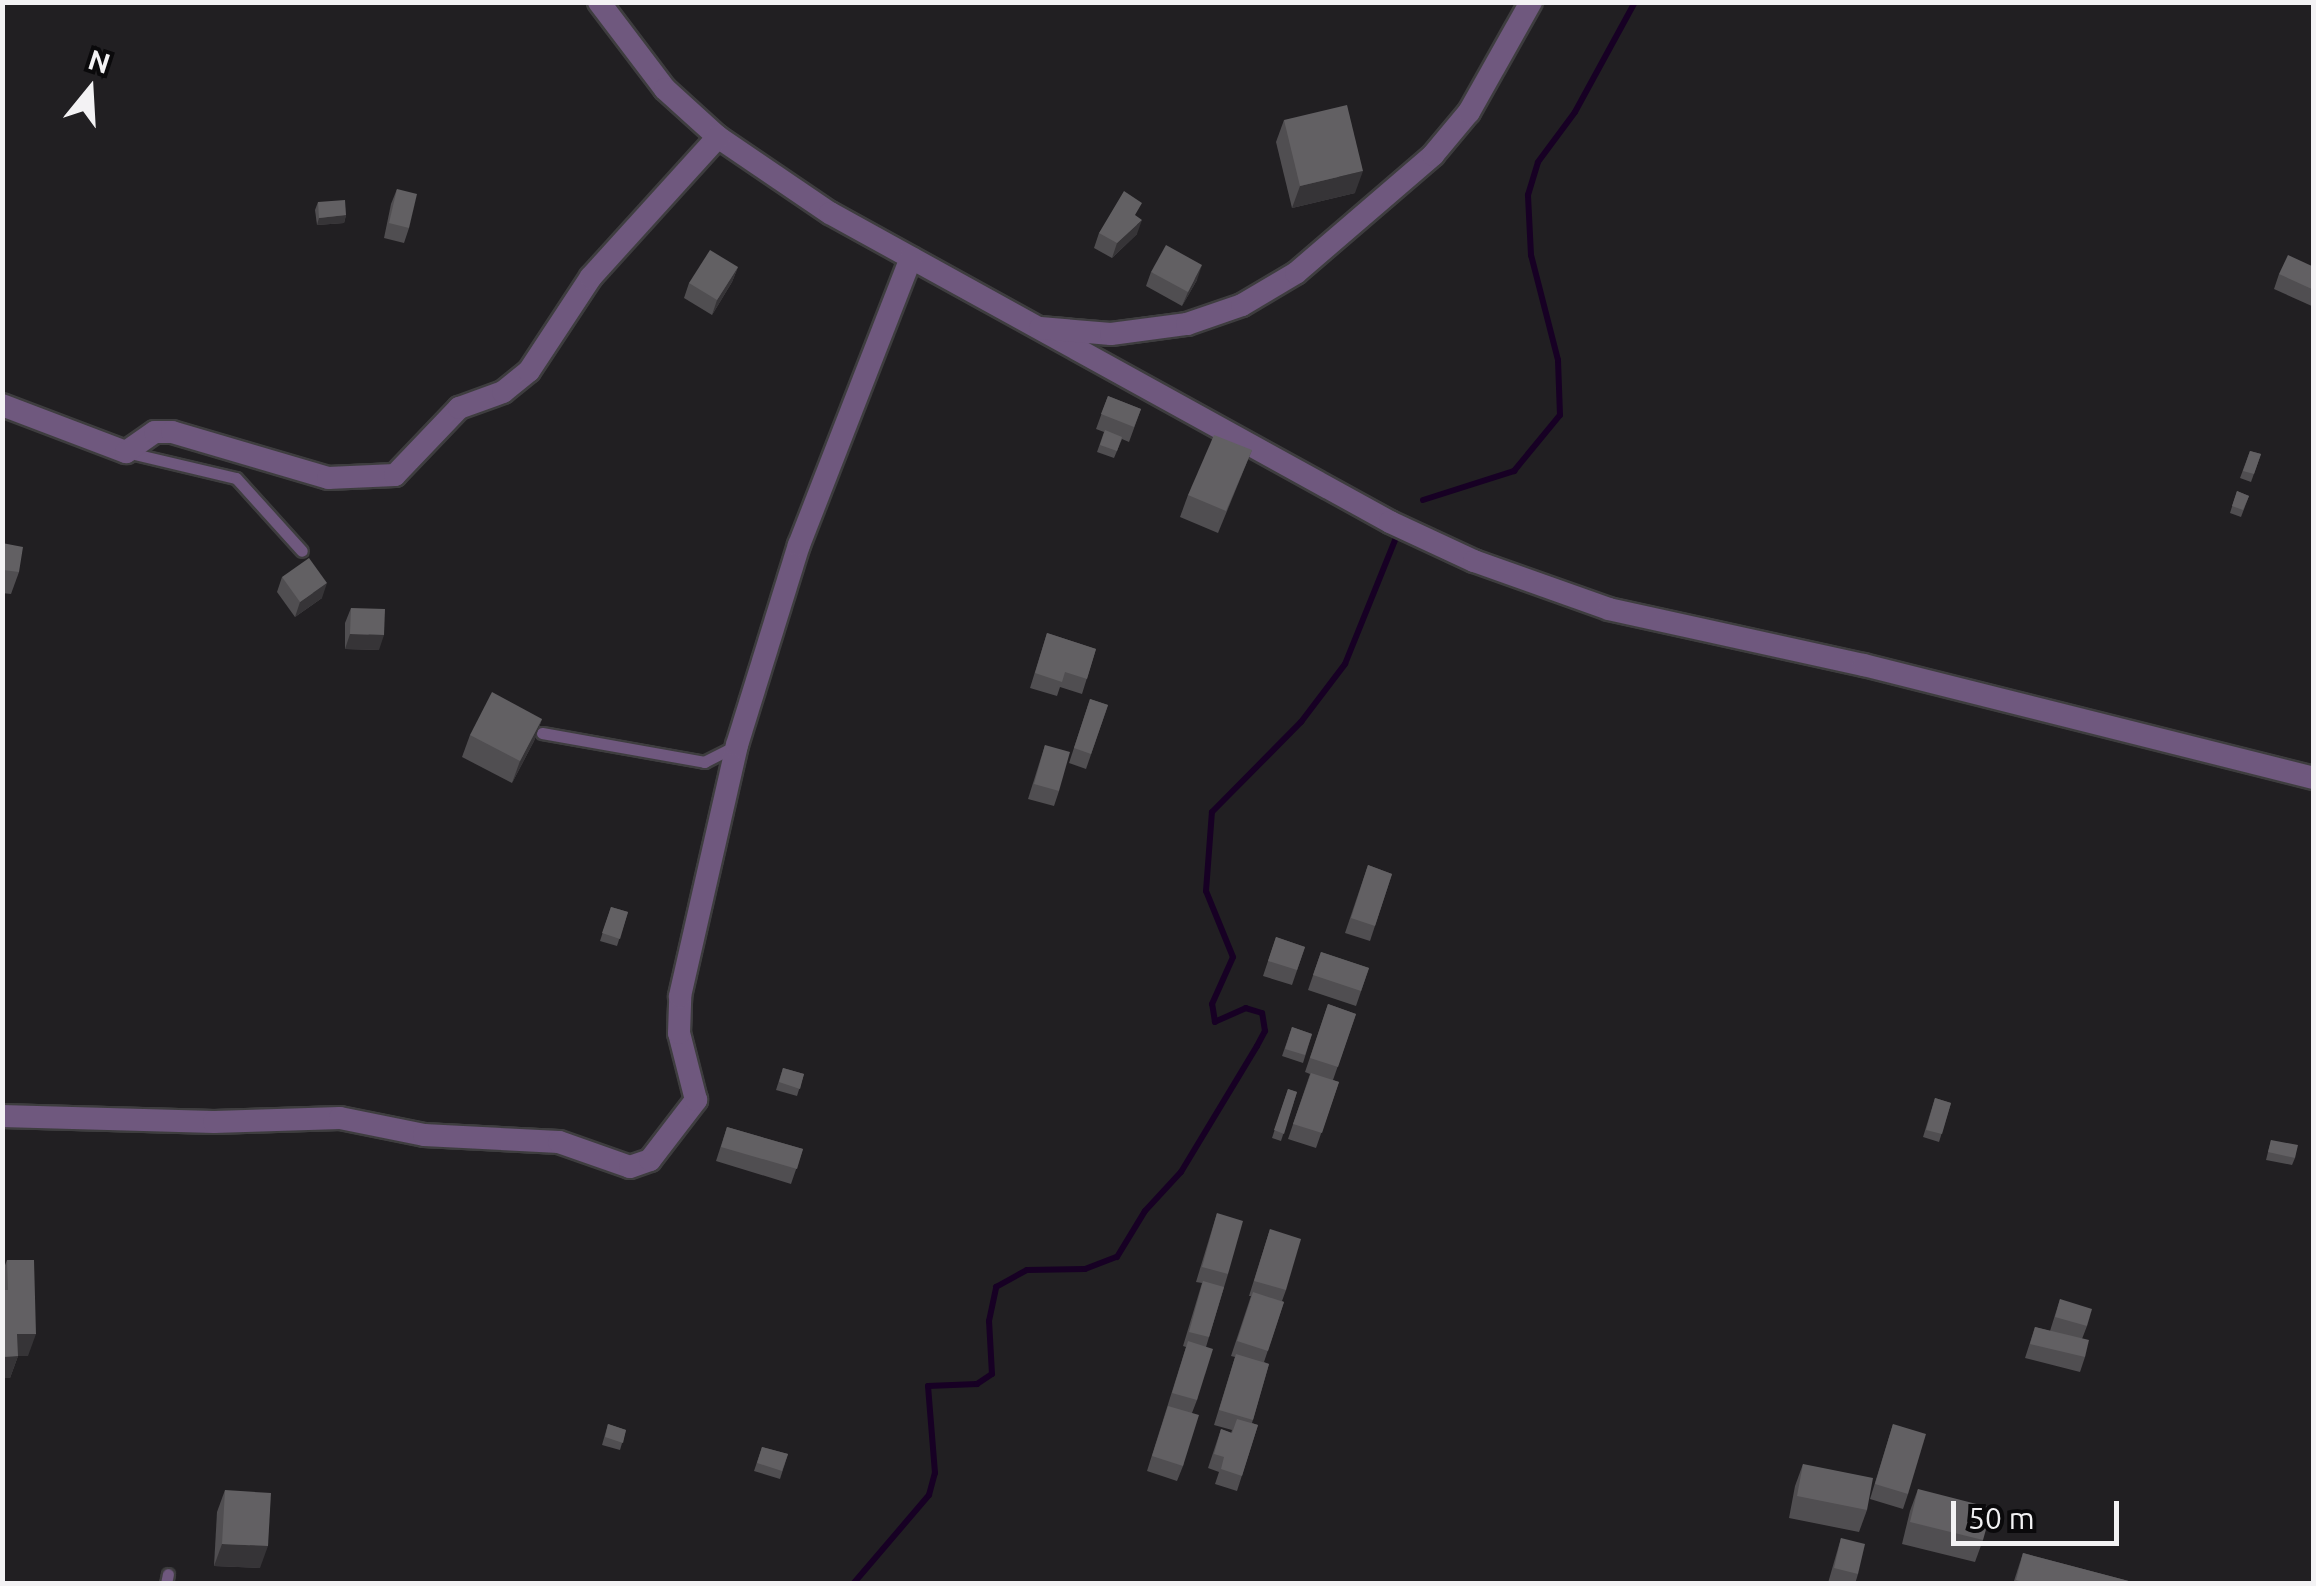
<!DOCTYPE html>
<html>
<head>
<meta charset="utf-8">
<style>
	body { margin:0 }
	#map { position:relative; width:2316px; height:1586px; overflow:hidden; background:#211f22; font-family:Ubuntu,sans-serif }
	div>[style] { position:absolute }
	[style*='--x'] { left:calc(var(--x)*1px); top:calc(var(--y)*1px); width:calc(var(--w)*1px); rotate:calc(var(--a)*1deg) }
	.stream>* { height:6px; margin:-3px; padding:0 3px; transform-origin:3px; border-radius:3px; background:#170024 }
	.roads { filter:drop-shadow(2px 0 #3e3d3f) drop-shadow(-2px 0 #3e3d3f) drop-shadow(0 2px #3e3d3f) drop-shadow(0 -2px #3e3d3f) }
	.service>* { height:11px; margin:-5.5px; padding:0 5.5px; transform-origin:5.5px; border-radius:5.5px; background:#6f587e }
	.minor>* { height:22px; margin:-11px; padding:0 11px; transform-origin:11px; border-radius:11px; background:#6f587e }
	.wall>* { inset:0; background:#504e51 }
	.shaded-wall>* { inset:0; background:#363437 }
	.building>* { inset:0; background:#626063 }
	span { translate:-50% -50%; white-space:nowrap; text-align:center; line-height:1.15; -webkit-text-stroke:8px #0a090b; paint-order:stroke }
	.frame { position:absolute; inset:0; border:5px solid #f3f2f4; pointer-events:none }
	.north { position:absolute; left:40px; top:40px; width:100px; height:100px; -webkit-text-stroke:8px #0a090b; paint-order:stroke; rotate:18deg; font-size:28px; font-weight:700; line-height:40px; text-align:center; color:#f3f2f4 }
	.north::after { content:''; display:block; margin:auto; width:35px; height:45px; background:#f3f2f4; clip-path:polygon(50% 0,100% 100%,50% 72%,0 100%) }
	.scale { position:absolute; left:1951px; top:1501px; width:168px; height:45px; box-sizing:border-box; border:5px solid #f3f2f4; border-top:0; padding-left:12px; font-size:30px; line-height:35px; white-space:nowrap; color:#f3f2f4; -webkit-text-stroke:8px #0a090b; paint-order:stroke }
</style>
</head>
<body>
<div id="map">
	<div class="stream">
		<div style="--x:1423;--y:500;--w:96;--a:-17.7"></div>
		<div style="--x:1514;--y:471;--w:72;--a:-50.6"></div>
		<div style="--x:1560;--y:415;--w:55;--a:-92.1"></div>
		<div style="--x:1558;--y:360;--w:108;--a:-104.4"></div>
		<div style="--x:1531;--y:255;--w:60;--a:-92.9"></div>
		<div style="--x:1528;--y:195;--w:34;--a:-73"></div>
		<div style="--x:1538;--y:162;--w:62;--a:-53.5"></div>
		<div style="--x:1575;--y:112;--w:125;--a:-61.4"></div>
		<div style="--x:853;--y:1584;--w:117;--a:-49.5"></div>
		<div style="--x:929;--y:1495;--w:23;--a:-75"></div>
		<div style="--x:935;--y:1473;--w:87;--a:-94.6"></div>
		<div style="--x:928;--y:1386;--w:49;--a:-2.3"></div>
		<div style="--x:977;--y:1384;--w:18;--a:-34"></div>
		<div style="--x:992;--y:1374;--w:53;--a:-93.2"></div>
		<div style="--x:989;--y:1321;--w:35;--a:-78"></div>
		<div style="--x:996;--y:1287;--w:35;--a:-29"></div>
		<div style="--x:1027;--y:1270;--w:58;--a:-1"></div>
		<div style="--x:1085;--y:1269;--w:34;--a:-21"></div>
		<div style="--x:1117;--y:1257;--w:54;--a:-58.7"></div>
		<div style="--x:1145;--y:1211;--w:53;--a:-47.3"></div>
		<div style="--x:1181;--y:1172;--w:147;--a:-58.9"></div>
		<div style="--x:1257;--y:1046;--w:17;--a:-62"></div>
		<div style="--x:1265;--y:1031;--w:18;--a:-99"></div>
		<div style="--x:1262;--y:1013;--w:17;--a:-163"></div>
		<div style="--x:1246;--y:1008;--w:34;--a:156"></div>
		<div style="--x:1215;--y:1022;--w:18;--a:-99"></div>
		<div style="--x:1212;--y:1004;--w:51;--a:-65.9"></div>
		<div style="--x:1233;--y:957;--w:71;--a:-112.2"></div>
		<div style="--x:1206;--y:891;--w:79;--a:-85.7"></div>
		<div style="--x:1212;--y:812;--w:127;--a:-45.3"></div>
		<div style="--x:1301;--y:722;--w:73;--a:-52.8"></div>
		<div style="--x:1345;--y:664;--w:136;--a:-68"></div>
	</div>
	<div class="roads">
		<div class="service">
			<div style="--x:130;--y:453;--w:109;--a:13.3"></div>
			<div style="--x:236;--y:478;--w:98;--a:47.9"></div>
			<div style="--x:542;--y:733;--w:165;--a:10.1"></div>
			<div style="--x:704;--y:762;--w:34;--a:-27"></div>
			<div style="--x:166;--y:1584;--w:10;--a:-79"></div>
		</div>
		<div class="minor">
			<div style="--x:599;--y:2;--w:109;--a:52.8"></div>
			<div style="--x:665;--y:89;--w:72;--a:42.2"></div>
			<div style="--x:718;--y:137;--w:135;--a:34.2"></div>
			<div style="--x:830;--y:213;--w:640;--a:28.89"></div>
			<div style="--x:1390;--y:522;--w:93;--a:24.9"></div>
			<div style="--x:1474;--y:561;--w:143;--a:19.6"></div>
			<div style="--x:1609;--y:609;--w:261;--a:12.4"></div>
			<div style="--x:1864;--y:665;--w:464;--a:14.1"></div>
			<div style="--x:1040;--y:328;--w:71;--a:4.8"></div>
			<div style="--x:1111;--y:334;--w:77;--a:-7.5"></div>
			<div style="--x:1187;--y:324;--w:58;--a:-19.1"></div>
			<div style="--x:1242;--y:305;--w:63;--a:-30.7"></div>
			<div style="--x:1296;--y:273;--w:181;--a:-40.7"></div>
			<div style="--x:1433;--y:155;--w:56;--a:-50.1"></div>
			<div style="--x:1469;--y:112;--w:126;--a:-60.6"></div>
			<div style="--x:2;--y:405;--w:133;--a:20.8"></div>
			<div style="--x:126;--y:452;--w:35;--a:-35"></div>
			<div style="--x:155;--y:432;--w:17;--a:0"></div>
			<div style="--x:172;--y:432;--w:163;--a:16.4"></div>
			<div style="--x:328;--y:478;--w:67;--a:-2.6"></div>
			<div style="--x:395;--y:475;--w:93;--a:-46.3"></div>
			<div style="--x:459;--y:408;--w:47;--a:-20"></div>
			<div style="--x:503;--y:392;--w:33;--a:-39"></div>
			<div style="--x:529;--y:371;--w:113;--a:-56.6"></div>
			<div style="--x:591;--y:277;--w:189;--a:-47.8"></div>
			<div style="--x:2;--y:1116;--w:212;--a:1.6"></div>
			<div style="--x:214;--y:1122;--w:126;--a:-1.8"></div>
			<div style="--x:340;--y:1118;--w:86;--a:11.4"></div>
			<div style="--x:424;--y:1135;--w:135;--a:3"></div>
			<div style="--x:559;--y:1142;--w:75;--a:19.4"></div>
			<div style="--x:630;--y:1167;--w:21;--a:-19"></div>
			<div style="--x:650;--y:1160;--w:76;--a:-52.5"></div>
			<div style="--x:696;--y:1100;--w:69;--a:-104.2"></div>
			<div style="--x:679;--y:1033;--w:37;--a:-88"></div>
			<div style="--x:680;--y:996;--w:257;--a:-77.2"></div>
			<div style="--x:737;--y:745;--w:209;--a:-72.8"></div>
			<div style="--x:799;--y:545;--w:308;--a:-68.7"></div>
		</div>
	</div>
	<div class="wall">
		<div style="clip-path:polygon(1284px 120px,1355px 193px,1292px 208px,1276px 142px)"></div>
		<div style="clip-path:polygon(397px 189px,409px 228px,404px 243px,384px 238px,391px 204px)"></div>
		<div style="clip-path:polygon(318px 202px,346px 215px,344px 223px,317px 225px,315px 210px)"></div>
		<div style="clip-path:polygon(1137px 217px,1137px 234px,1112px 258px,1094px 248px,1099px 233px)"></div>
		<div style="clip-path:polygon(738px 267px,732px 282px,712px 315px,684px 298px,689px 283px)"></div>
		<div style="clip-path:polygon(2314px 267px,2314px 307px,2274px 289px,2279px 274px)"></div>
		<div style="clip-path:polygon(1151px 272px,1197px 280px,1182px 306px,1146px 286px)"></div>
		<div style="clip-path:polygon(1108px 396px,1141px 409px,1129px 442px,1122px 439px,1114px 458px,1097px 452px,1104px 432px,1096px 429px)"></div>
		<div style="clip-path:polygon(1252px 450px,1218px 533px,1180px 517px,1188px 495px)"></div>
		<div style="clip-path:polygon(2250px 451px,2261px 454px,2251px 482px,2240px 478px)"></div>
		<div style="clip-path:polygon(2237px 491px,2249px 496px,2241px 517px,2230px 513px)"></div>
		<div style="clip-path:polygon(2px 543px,19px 572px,11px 594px,2px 593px)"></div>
		<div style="clip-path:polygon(282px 577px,322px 598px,295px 617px,277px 592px)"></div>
		<div style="clip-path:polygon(351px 608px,379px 650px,345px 649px,345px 623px)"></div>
		<div style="clip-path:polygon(1047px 633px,1096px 649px,1082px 694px,1060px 687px,1057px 696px,1030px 688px)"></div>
		<div style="clip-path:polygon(1090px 699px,1108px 705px,1086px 769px,1069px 763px)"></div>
		<div style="clip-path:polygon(542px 719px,534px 741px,512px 783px,462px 757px,470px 735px)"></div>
		<div style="clip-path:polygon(1045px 745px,1059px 791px,1054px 806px,1028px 799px)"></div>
		<div style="clip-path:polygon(1368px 865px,1392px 874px,1370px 941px,1345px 933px)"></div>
		<div style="clip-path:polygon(611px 907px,628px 912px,617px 946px,600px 941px)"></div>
		<div style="clip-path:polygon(1276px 937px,1305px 947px,1292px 985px,1263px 976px)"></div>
		<div style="clip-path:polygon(1321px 952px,1369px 968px,1356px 1006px,1308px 990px)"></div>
		<div style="clip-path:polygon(1328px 1004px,1356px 1014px,1333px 1080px,1339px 1082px,1316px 1148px,1288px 1139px,1310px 1074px,1305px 1072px)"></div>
		<div style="clip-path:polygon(1292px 1027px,1312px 1034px,1303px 1063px,1282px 1056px)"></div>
		<div style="clip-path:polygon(783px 1068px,804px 1074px,797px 1096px,776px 1090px)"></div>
		<div style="clip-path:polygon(1288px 1089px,1297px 1092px,1281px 1141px,1272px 1138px)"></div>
		<div style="clip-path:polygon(1935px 1098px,1951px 1103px,1939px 1142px,1923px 1137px)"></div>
		<div style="clip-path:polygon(727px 1127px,803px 1149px,791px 1184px,716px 1161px)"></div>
		<div style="clip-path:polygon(2271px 1140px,2295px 1158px,2292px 1165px,2266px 1160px)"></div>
		<div style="clip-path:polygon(1217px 1213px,1228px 1274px,1206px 1347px,1197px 1400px,1192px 1413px,1183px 1466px,1177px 1481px,1147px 1471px,1186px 1347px,1183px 1346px,1202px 1283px,1196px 1282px)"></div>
		<div style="clip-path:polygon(1270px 1229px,1286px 1290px,1282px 1301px,1284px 1302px,1264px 1362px,1269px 1364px,1252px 1423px,1258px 1425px,1237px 1491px,1215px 1484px,1219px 1472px,1208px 1468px,1221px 1429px,1231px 1433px,1232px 1430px,1214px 1425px,1235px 1357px,1231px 1356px,1251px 1296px,1249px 1296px)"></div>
		<div style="clip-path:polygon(7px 1260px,28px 1356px,18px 1356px,10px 1378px,2px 1378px,2px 1273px)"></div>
		<div style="clip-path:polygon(2060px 1299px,2087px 1326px,2082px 1339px,2085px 1357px,2080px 1372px,2025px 1358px,2035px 1327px,2050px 1331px)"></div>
		<div style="clip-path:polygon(608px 1424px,626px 1430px,620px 1450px,602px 1445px)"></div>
		<div style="clip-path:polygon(1893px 1424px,1908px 1494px,1903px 1509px,1870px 1499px)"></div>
		<div style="clip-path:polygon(762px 1447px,788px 1454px,780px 1479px,754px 1471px)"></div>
		<div style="clip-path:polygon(1803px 1464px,1867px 1510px,1859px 1532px,1789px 1518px,1795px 1486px)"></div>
		<div style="clip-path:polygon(1918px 1489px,1983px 1540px,1975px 1562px,1902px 1544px,1910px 1511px)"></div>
		<div style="clip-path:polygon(225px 1490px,260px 1568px,214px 1566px,217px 1512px)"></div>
		<div style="clip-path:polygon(1841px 1538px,1858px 1574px,1855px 1584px,1828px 1583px)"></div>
		<div style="clip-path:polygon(2023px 1553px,2140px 1584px,2013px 1584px)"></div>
	</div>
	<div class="shaded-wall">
		<div style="clip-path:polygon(1363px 171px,1355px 193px,1292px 208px,1300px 186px)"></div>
		<div style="clip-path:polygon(346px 215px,344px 223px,317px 225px,319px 218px)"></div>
		<div style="clip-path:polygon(1142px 220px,1137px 234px,1112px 258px,1117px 243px)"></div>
		<div style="clip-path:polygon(1202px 265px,1197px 280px,1182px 306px,1188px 292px)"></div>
		<div style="clip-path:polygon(738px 267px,732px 282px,712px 315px,717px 300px)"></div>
		<div style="clip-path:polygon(327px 583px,322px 598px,295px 617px,300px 602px)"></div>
		<div style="clip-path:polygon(350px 634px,384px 635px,379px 650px,345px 649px)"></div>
		<div style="clip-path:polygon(542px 719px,534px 741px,512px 783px,520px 761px)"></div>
		<div style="clip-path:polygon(17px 1334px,36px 1334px,28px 1356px,9px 1356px)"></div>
		<div style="clip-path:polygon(18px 1356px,10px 1378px,2px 1378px,2px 1357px)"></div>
		<div style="clip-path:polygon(222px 1544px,268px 1546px,260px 1568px,214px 1566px)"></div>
	</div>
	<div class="building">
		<div style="clip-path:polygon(1347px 105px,1363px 171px,1300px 186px,1284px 120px)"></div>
		<div style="clip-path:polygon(397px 189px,417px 194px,409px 228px,389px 223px)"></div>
		<div style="clip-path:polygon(1124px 191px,1142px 203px,1135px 215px,1142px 220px,1117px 243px,1099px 233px)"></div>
		<div style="clip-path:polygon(345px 200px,346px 215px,319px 218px,318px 202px)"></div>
		<div style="clip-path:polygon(1166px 245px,1202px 265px,1188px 292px,1151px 272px)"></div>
		<div style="clip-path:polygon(710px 250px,738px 267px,717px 300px,689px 283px)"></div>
		<div style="clip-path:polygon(2288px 255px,2314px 267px,2314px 290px,2279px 274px)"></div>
		<div style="clip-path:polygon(1108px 396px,1141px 409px,1134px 427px,1101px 414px)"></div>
		<div style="clip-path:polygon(1105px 430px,1122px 437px,1117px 451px,1100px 445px)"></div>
		<div style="clip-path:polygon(1214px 435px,1252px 450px,1226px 511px,1188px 495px)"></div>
		<div style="clip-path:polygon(2250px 451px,2261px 454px,2254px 474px,2243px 471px)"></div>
		<div style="clip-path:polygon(2237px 491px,2249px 496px,2243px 510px,2232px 506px)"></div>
		<div style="clip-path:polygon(2px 543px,23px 547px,19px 572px,3px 570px,2px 575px)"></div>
		<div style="clip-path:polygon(309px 558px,327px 583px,300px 602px,282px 577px)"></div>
		<div style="clip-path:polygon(351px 608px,385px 609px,384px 635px,350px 634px)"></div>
		<div style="clip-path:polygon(1047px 633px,1096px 649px,1087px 679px,1065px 672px,1062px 682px,1035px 673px)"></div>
		<div style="clip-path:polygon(492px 692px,542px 719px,520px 761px,470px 735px)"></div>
		<div style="clip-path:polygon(1090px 699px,1108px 705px,1091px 754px,1074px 748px)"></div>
		<div style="clip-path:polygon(1045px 745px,1070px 752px,1059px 791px,1034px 784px)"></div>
		<div style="clip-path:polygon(1368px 865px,1392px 874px,1375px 926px,1351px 918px)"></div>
		<div style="clip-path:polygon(611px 907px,628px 912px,620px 939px,602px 933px)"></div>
		<div style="clip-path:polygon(1276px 937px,1305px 947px,1297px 970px,1268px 961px)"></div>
		<div style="clip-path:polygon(1321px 952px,1369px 968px,1361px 991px,1313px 975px)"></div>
		<div style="clip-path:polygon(1328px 1004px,1356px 1014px,1338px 1067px,1310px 1058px)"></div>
		<div style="clip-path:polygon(1292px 1027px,1312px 1034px,1305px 1055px,1285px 1049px)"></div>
		<div style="clip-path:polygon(783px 1068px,804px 1074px,800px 1089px,779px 1082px)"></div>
		<div style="clip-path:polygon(1311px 1073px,1339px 1082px,1322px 1133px,1293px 1124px)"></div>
		<div style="clip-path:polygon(1288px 1089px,1297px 1092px,1284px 1134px,1274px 1130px)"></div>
		<div style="clip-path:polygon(1935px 1098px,1951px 1103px,1942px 1134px,1926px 1130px)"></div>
		<div style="clip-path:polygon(727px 1127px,803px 1149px,797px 1169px,721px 1147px)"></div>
		<div style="clip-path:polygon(2271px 1140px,2298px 1145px,2295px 1158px,2268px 1152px)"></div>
		<div style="clip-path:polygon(1217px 1213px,1243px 1221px,1228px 1274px,1202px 1267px)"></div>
		<div style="clip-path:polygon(1270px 1229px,1301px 1239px,1286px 1290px,1254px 1281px)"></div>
		<div style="clip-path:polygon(7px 1260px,34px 1260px,36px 1334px,17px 1334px,18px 1356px,2px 1357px,2px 1290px,8px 1290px)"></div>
		<div style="clip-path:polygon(1203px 1281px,1224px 1287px,1209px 1337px,1189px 1332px)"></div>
		<div style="clip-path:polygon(1253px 1292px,1284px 1302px,1268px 1351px,1237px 1341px)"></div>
		<div style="clip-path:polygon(2060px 1299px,2092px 1309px,2087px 1326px,2055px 1317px)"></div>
		<div style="clip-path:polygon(2035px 1327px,2089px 1340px,2085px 1357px,2030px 1344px)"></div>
		<div style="clip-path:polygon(1188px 1341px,1213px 1349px,1197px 1400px,1172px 1393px)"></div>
		<div style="clip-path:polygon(1236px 1354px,1269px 1364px,1253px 1420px,1219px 1410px)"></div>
		<div style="clip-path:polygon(1168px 1406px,1199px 1415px,1183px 1466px,1152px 1456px)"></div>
		<div style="clip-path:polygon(1237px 1419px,1258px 1425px,1242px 1476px,1221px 1469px,1224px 1457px,1214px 1454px,1221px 1429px,1232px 1433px)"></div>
		<div style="clip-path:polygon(608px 1424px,626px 1430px,623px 1443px,605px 1437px)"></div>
		<div style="clip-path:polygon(1893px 1424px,1926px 1434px,1908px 1494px,1875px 1484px)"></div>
		<div style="clip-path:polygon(762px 1447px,788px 1454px,782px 1471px,757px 1463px)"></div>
		<div style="clip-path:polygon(1803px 1464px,1873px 1478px,1867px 1510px,1797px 1496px)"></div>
		<div style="clip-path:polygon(1918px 1489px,1992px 1508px,1983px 1540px,1910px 1522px)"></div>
		<div style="clip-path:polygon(225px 1490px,271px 1493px,268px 1546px,222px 1544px)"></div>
		<div style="clip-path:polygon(1841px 1538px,1865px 1544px,1858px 1574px,1834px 1568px)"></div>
		<div style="clip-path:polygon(2023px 1553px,2140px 1584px,2029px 1584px,2016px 1580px)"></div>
	</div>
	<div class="frame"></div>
	<div class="north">N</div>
	<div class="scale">50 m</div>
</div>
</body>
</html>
